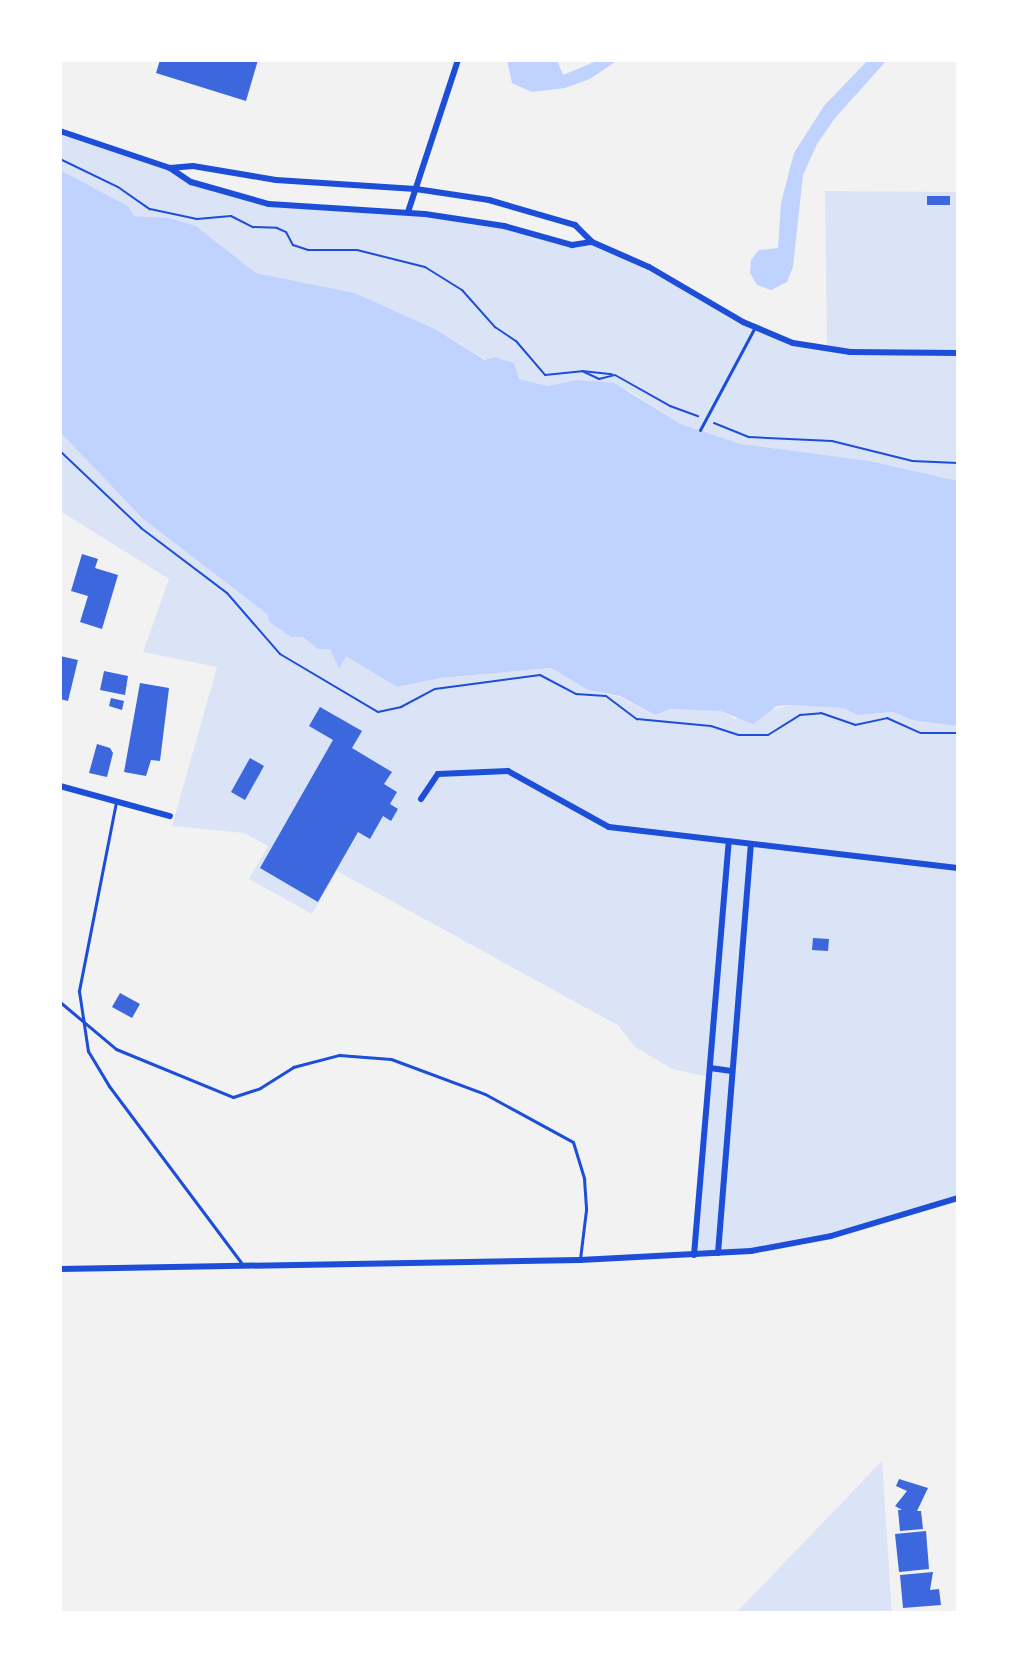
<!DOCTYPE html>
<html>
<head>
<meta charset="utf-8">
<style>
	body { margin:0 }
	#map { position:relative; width:1018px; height:1673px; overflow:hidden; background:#f2f2f2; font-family:"Public Sans",sans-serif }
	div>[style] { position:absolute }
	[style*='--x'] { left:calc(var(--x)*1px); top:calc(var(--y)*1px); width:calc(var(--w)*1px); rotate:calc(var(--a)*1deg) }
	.green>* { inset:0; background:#dbe4f7 }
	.water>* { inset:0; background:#bfd3fe }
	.building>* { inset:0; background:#3d67dc }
	.path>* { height:2px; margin:-1px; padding:0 1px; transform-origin:1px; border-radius:1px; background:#1d4ed8 }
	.service>* { height:3px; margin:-1.5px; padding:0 1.5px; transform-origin:1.5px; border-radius:1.5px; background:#1d4ed8 }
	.minor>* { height:6px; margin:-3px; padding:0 3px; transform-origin:3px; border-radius:3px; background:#1d4ed8 }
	span { translate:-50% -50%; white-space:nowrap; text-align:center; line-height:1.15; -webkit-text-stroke:6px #fff; paint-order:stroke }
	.frame { position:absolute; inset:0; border:62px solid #fff; pointer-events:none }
</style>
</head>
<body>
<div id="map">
	<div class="green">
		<div style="clip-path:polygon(60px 131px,170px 168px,191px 182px,269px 204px,408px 212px,504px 226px,572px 245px,592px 242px,767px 333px,827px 350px,825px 191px,958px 192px,958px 481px,870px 461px,741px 444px,681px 424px,629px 391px,605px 383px,576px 380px,548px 386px,519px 379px,435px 329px,355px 293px,256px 273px,196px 226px,134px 216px,128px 206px,60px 170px)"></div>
		<div style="clip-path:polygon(60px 432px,142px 518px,267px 614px,269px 622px,291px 637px,303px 637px,318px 649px,330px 649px,339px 669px,346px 655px,397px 687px,440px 678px,551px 668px,588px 690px,620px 697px,654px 715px,670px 709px,706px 710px,720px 711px,735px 719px,791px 705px,844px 708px,857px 715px,894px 712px,912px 720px,958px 726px,958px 1198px,798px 1244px,694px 1255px,709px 1077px,672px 1069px,635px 1047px,619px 1026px,337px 871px,312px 914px,249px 879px,268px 846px,244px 833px,172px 826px,217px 667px,143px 652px,169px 579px,60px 511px)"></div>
		<div style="clip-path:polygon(882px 1461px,892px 1613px,736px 1613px)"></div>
	</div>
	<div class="water">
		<div style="clip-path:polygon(507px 60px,557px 60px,563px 75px,599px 60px,618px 60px,590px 79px,565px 88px,532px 92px,512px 83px)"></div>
		<div style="clip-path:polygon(868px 60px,887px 60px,835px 118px,817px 144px,803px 175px,793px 267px,787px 282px,771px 290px,757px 285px,750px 273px,751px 260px,759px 250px,778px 248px,781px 203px,794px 153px,824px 106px)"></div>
		<div style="clip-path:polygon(60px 170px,128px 206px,134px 216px,168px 218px,196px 226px,256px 273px,355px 293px,435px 329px,485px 360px,495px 357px,514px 363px,519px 379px,548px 386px,576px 380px,614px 383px,681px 424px,741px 444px,870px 461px,958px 481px,958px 726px,912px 720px,894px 712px,857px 715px,844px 708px,791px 705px,777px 706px,753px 724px,720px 711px,670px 709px,655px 715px,620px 696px,588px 690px,551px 668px,440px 678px,397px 687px,346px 656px,339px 669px,330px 649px,318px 649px,303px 637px,291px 637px,269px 622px,267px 614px,142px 518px,60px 432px)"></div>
	</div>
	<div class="building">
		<div style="clip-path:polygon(160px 60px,258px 60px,246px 101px,156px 73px)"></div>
		<div style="clip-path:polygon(927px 196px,950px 196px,950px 205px,927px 205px)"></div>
		<div style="clip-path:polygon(82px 554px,98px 559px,95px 568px,118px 575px,102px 629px,80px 622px,88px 596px,71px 591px)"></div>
		<div style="clip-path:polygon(60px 656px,78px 660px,68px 701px,60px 699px)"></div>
		<div style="clip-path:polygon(104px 671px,128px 676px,125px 695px,100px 690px)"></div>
		<div style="clip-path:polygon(140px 683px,169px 688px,160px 761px,151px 760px,146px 776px,124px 772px)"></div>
		<div style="clip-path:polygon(111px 698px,124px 701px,122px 710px,109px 706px)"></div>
		<div style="clip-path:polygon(320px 707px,362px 731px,352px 748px,392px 772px,384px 784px,397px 792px,390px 804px,398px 809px,391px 821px,383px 816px,370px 839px,358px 832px,318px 902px,260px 868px,333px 740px,309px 726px)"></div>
		<div style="clip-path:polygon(97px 744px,110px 748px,113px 753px,107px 777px,89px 773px)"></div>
		<div style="clip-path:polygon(250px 758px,264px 766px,245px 800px,231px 792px)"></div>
		<div style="clip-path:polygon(813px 938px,829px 939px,828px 951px,812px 950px)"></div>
		<div style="clip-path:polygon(120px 993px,140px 1004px,132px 1018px,112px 1007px)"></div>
		<div style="clip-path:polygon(899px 1479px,928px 1488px,917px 1511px,921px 1511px,923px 1529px,900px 1531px,898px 1510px,902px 1510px,895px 1506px,907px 1491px,896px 1486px)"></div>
		<div style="clip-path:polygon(926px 1531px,929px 1569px,899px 1572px,895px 1534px)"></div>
		<div style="clip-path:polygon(933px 1572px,930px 1590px,939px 1589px,941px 1605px,903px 1608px,900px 1575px)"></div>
	</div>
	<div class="path">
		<div style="--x:60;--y:159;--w:64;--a:25.8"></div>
		<div style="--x:118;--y:187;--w:39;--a:35"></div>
		<div style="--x:150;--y:209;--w:48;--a:12"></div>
		<div style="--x:197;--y:219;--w:34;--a:-5"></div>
		<div style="--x:231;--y:216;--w:25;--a:27"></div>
		<div style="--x:253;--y:227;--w:24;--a:2"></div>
		<div style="--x:277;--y:228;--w:10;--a:24"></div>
		<div style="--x:286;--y:232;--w:15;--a:62"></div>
		<div style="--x:293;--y:245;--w:16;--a:18"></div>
		<div style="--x:308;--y:250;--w:49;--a:0"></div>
		<div style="--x:357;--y:250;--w:70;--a:14"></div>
		<div style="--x:425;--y:267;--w:44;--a:31.9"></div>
		<div style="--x:462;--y:290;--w:50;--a:48.3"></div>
		<div style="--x:495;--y:327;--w:25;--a:34"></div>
		<div style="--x:516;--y:341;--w:45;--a:49.5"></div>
		<div style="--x:545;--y:375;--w:37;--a:-6"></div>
		<div style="--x:582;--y:371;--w:19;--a:25"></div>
		<div style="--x:599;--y:379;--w:16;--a:-14"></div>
		<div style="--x:615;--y:375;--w:63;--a:29.4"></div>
		<div style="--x:670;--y:406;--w:30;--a:20"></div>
		<div style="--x:582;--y:371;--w:30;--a:6"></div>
		<div style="--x:714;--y:423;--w:38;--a:22"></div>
		<div style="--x:749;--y:437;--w:83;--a:2.8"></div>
		<div style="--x:832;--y:441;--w:82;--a:14"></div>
		<div style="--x:912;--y:461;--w:46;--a:2.5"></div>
		<div style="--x:60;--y:451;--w:112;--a:43.5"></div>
		<div style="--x:141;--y:528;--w:108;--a:37.1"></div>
		<div style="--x:227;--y:593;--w:81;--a:49"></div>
		<div style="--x:280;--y:654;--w:114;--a:30.6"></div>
		<div style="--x:378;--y:712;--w:24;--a:-12"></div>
		<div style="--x:401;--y:707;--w:38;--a:-28"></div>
		<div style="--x:435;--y:689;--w:106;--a:-7.6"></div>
		<div style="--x:540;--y:675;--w:41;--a:27.8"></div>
		<div style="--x:576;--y:694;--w:30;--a:4"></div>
		<div style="--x:606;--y:696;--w:39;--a:37"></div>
		<div style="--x:637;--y:719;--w:74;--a:5.4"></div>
		<div style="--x:711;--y:726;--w:29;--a:18"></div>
		<div style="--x:739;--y:735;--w:29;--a:0"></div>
		<div style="--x:768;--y:735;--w:38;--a:-32"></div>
		<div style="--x:800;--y:715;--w:21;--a:-5"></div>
		<div style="--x:821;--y:713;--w:36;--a:19"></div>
		<div style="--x:855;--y:725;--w:33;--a:-12"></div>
		<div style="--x:887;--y:718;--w:37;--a:24"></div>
		<div style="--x:921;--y:733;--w:37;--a:0"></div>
	</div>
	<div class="service">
		<div style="--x:700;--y:430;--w:117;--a:-61.9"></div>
		<div style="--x:116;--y:802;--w:193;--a:101.1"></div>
		<div style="--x:79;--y:991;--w:61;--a:81.5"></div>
		<div style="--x:88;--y:1051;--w:41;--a:59"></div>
		<div style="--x:109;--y:1086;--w:222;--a:53.2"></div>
		<div style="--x:60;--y:1002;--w:73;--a:40"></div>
		<div style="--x:116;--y:1049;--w:126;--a:22.3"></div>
		<div style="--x:233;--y:1097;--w:28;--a:-18"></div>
		<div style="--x:260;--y:1088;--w:39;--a:-32"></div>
		<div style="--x:293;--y:1067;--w:48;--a:-14.6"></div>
		<div style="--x:339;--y:1055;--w:52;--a:4.4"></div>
		<div style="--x:391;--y:1059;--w:100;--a:20.4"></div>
		<div style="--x:485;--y:1094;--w:100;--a:28.6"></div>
		<div style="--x:573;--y:1142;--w:39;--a:73"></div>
		<div style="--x:584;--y:1179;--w:31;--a:86"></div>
		<div style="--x:586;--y:1210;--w:49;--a:97"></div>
	</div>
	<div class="minor">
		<div style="--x:60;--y:131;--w:116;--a:18.6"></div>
		<div style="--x:170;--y:168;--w:25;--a:34"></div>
		<div style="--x:191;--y:182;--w:81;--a:15.8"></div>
		<div style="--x:269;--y:204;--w:156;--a:3.7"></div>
		<div style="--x:425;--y:214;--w:80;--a:8.6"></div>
		<div style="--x:504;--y:226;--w:71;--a:15.6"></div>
		<div style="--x:572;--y:245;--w:20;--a:-9"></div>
		<div style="--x:170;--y:168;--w:23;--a:-5"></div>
		<div style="--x:193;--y:166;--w:84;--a:9.6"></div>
		<div style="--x:276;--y:180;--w:140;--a:3.7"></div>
		<div style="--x:416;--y:189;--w:74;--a:8.6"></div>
		<div style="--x:489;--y:200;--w:90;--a:16.2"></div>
		<div style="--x:575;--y:225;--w:24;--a:45"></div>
		<div style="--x:592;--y:242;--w:62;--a:23.7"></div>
		<div style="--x:649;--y:267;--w:109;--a:30.3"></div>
		<div style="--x:743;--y:322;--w:54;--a:22.8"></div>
		<div style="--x:793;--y:343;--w:58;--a:9"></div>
		<div style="--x:850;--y:352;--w:108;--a:0.5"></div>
		<div style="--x:408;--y:212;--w:160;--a:-71.8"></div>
		<div style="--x:60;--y:786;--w:114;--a:15.3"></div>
		<div style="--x:421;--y:799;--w:30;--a:-56"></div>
		<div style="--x:438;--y:774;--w:70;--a:-2.5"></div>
		<div style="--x:508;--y:771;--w:115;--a:29"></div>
		<div style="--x:609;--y:827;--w:351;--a:6.7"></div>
		<div style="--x:710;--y:1068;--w:22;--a:8"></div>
		<div style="--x:718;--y:1253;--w:410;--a:-85.4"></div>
		<div style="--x:694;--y:1255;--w:415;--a:-85.2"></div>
		<div style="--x:60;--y:1269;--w:520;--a:-0.99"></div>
		<div style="--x:580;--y:1260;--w:171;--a:-3"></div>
		<div style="--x:751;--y:1251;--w:81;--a:-10.6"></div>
		<div style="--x:831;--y:1236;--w:133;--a:-16.7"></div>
	</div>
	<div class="frame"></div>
</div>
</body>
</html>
